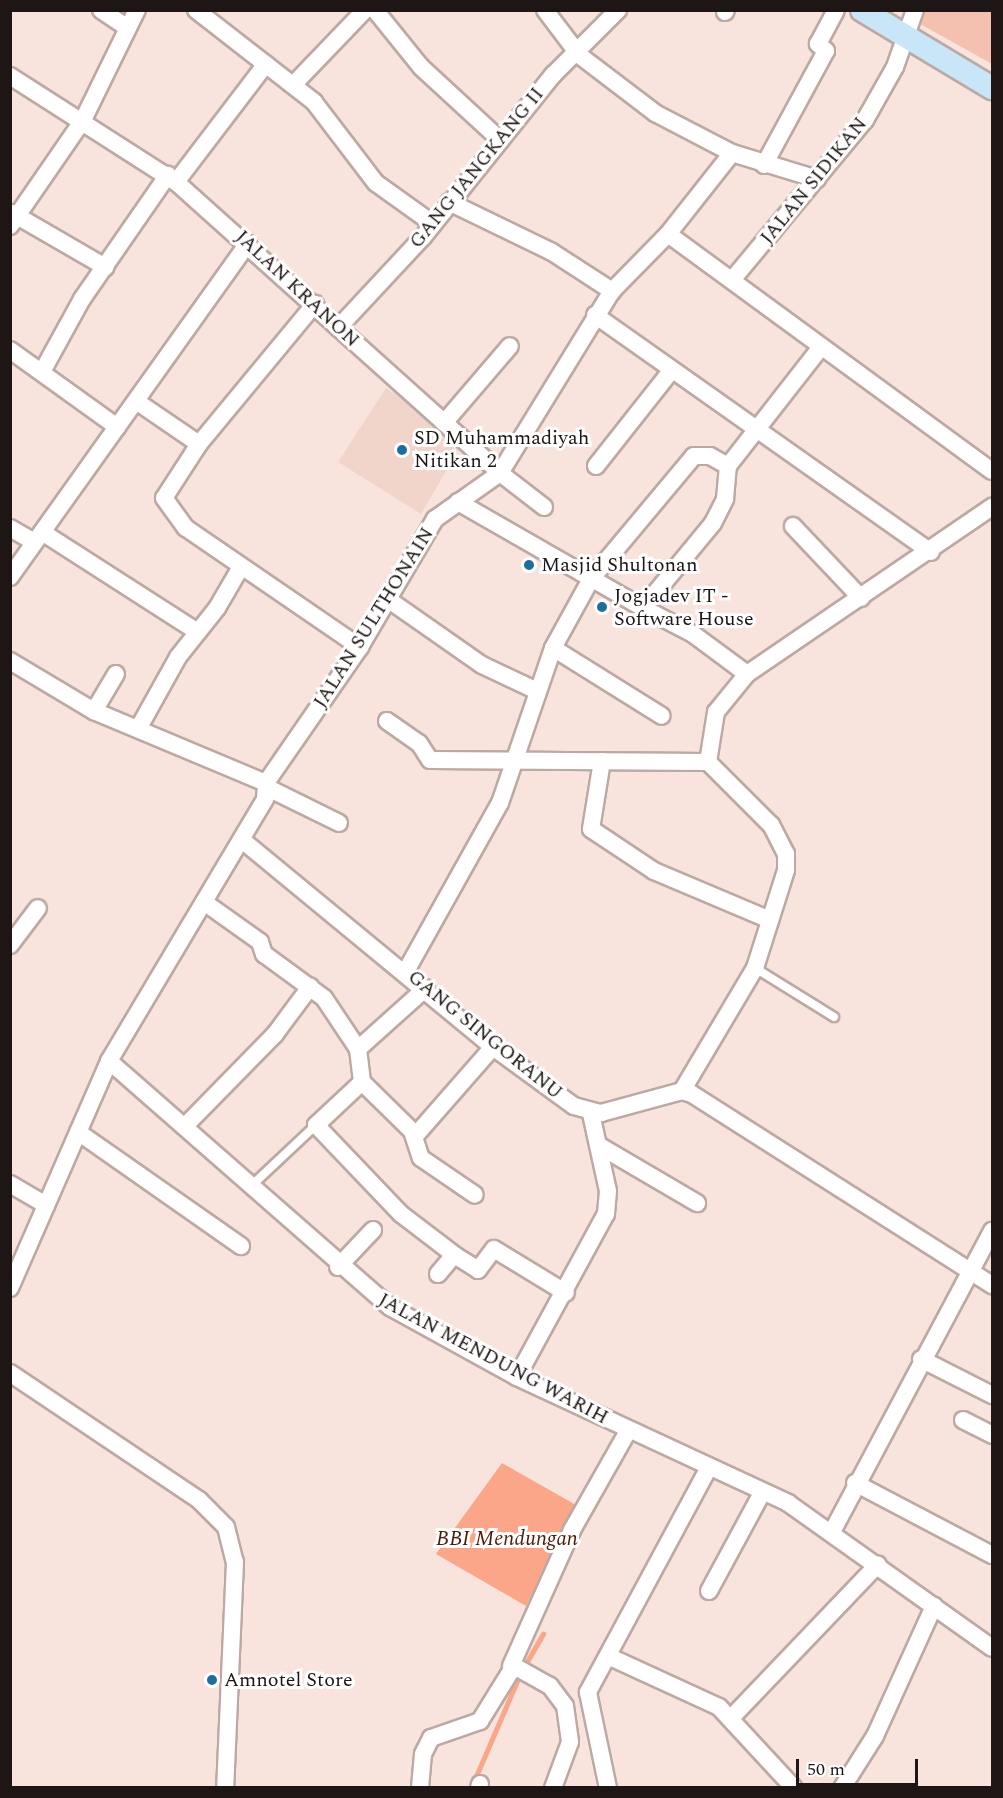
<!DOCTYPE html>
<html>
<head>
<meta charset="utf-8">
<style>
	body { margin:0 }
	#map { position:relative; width:1003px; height:1798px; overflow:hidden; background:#f9e4dd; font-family:Spectral,serif }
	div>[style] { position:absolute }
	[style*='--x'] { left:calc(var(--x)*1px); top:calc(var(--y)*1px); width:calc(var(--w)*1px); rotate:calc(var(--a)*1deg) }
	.built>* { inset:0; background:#f1d5cb }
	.green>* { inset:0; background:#f4c1b0 }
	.water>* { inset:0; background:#fba589 }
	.stream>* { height:4.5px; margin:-2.25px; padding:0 2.25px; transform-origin:2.25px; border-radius:2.25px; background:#fba589 }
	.roads { filter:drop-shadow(2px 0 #bda9a3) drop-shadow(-2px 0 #bda9a3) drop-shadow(0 2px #bda9a3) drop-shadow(0 -2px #bda9a3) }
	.service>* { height:8px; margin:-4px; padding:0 4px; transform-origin:4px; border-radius:4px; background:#fff }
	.minor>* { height:16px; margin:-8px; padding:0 8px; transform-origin:8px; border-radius:8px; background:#fff }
	.secondary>* { height:22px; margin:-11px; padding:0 11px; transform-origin:11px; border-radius:11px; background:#c9e6f9 }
	.dots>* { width:16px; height:16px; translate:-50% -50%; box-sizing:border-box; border:3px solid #fff; border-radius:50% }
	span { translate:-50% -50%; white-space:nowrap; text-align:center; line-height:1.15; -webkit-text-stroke:6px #fff; paint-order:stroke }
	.street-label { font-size:20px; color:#1d1614 }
	.poi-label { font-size:20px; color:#1d1614 }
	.left { translate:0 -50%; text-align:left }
	.water-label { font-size:21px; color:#4e1a07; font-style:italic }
	.frame { position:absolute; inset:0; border:12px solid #1d1614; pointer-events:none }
	.scale { position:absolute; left:796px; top:1759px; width:122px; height:27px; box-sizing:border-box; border:3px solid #1d1614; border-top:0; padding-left:8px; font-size:18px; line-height:21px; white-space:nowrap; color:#1d1614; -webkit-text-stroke:4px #fff; paint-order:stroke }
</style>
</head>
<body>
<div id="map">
	<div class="built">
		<div style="clip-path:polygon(386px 388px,465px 439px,421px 514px,338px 462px)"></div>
	</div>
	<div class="green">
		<div style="clip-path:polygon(918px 11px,992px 11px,992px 64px,913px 20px)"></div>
	</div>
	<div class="water">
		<div style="clip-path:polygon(502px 1463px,576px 1505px,526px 1606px,436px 1554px)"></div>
	</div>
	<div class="stream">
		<div style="--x:471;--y:1788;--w:126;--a:-66.7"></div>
		<div style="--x:521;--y:1672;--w:44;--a:-59.9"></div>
	</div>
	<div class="roads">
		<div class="service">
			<div style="--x:755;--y:968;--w:93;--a:31.8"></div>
			<div style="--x:250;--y:1187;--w:91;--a:-43.2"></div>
		</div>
		<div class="minor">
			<div style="--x:101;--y:10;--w:29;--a:34"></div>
			<div style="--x:196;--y:10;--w:150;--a:37.9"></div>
			<div style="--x:314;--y:102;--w:102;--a:52.6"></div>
			<div style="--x:376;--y:183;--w:70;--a:35.7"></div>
			<div style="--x:375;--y:10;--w:73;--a:51.1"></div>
			<div style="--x:421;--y:67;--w:108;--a:42.7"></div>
			<div style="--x:545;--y:10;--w:56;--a:52.9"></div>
			<div style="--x:579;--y:55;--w:96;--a:37.3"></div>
			<div style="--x:655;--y:113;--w:87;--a:27.5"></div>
			<div style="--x:732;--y:153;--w:89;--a:17"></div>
			<div style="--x:725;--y:12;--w:2;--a:-63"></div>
			<div style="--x:10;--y:76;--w:197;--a:32.6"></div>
			<div style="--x:176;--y:182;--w:435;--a:41.9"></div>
			<div style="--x:500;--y:473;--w:80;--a:144.7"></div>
			<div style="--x:435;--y:519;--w:148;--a:120.4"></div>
			<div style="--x:360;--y:647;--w:165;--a:124.7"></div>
			<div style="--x:293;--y:85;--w:104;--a:-46.2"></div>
			<div style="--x:764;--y:165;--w:130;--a:-61.5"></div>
			<div style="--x:826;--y:51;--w:11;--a:-139"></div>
			<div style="--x:818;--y:44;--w:38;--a:-62"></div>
			<div style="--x:176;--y:182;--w:148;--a:-52.7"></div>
			<div style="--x:449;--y:202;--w:114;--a:25.9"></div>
			<div style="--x:552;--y:252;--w:72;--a:33"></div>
			<div style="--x:12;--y:213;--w:108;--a:30.1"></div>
			<div style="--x:10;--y:226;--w:129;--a:-55.4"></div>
			<div style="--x:83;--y:120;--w:123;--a:-63.9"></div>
			<div style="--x:668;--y:234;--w:401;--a:36.2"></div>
			<div style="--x:732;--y:280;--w:208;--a:-50.3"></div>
			<div style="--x:865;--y:120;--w:61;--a:-60.5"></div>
			<div style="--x:895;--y:67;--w:60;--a:-70.7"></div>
			<div style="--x:595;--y:315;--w:411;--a:35.2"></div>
			<div style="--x:338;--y:328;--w:125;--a:-47"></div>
			<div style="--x:423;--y:237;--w:208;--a:-51.3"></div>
			<div style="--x:553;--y:75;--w:92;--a:-45"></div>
			<div style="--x:10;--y:350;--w:132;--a:35.7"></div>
			<div style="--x:43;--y:370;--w:81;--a:-61.2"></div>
			<div style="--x:82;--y:299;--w:151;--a:-55.3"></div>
			<div style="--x:136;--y:401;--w:76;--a:34.3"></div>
			<div style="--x:199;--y:444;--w:182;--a:-50.4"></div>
			<div style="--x:444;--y:423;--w:101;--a:-49.4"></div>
			<div style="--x:199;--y:444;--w:64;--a:122.9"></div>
			<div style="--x:164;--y:498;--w:37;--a:54"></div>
			<div style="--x:186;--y:528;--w:211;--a:34.4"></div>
			<div style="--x:596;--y:466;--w:121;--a:-51.7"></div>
			<div style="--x:458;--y:502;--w:213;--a:29.8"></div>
			<div style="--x:544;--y:507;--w:56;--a:-142.3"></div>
			<div style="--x:500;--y:473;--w:214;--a:-58.4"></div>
			<div style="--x:612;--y:291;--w:80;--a:-45.5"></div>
			<div style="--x:668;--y:234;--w:103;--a:-51.7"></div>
			<div style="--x:793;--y:526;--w:99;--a:46.6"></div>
			<div style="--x:10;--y:528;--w:28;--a:30"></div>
			<div style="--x:42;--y:532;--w:185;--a:32.7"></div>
			<div style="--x:10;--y:577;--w:410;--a:-54.5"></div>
			<div style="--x:389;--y:600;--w:113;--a:35"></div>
			<div style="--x:482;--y:665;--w:61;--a:25.3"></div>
			<div style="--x:553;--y:648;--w:128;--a:32"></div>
			<div style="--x:10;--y:661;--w:98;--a:30.8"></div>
			<div style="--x:94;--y:711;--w:186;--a:22.7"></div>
			<div style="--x:747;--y:674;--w:67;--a:-143.5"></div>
			<div style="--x:693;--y:634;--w:56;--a:-152.5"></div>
			<div style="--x:643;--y:608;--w:110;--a:-50.5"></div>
			<div style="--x:713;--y:523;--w:27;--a:-63"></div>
			<div style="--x:725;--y:499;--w:33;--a:-85"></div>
			<div style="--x:728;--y:466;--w:151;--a:-52"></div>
			<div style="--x:94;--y:711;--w:43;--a:-59.3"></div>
			<div style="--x:387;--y:721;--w:39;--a:35"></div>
			<div style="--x:419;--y:743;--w:20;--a:57"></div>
			<div style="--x:430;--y:760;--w:278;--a:0.4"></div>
			<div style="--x:138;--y:729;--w:82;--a:-60.9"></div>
			<div style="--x:178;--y:657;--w:63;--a:-51.5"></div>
			<div style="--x:217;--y:608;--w:48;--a:-59.7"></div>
			<div style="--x:602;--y:761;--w:69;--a:99.2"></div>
			<div style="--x:591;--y:829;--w:76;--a:33.7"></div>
			<div style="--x:654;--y:871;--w:126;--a:22.9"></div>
			<div style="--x:268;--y:788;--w:79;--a:26.2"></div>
			<div style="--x:242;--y:840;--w:325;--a:39.5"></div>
			<div style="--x:493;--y:1047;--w:100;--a:36.1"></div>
			<div style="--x:574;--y:1106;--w:28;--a:15"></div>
			<div style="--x:601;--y:1113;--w:84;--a:-15.2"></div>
			<div style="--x:682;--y:1091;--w:10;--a:17"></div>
			<div style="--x:692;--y:1094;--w:356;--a:32.5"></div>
			<div style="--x:204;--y:902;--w:69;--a:35.5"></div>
			<div style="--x:260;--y:942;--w:13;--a:72"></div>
			<div style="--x:264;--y:954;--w:74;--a:36.3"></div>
			<div style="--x:324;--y:998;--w:61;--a:56.3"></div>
			<div style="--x:358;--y:1049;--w:33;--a:83"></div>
			<div style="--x:10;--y:945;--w:46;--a:-52.9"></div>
			<div style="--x:406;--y:971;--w:193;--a:-60.8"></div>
			<div style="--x:500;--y:803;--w:164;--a:-71.1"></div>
			<div style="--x:553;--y:648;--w:79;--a:-61.2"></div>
			<div style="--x:591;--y:579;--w:160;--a:-50.1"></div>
			<div style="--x:694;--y:456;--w:16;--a:0"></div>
			<div style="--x:710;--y:456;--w:21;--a:29"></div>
			<div style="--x:493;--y:1047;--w:117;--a:131.2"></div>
			<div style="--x:416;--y:1135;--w:76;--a:-135.5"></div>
			<div style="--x:362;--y:1082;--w:63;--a:136.9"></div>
			<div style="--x:316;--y:1125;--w:123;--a:46.3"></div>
			<div style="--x:401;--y:1214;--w:69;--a:37.4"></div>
			<div style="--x:456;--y:1256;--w:26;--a:32"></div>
			<div style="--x:478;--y:1270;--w:26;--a:-53"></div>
			<div style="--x:494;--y:1249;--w:84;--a:31.4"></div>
			<div style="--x:358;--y:1049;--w:91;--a:-41.9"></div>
			<div style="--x:109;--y:1061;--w:373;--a:41.2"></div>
			<div style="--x:390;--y:1307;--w:145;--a:28.9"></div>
			<div style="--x:517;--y:1377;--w:299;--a:24.9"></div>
			<div style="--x:788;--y:1503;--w:250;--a:35.4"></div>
			<div style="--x:682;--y:1091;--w:143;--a:-59.3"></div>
			<div style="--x:755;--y:968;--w:103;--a:-72.4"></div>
			<div style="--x:786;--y:870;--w:16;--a:-90"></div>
			<div style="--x:786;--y:854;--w:33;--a:-117"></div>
			<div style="--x:771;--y:825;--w:89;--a:-135"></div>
			<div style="--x:708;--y:762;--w:51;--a:-80.9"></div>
			<div style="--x:716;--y:712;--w:49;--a:-50.8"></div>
			<div style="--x:747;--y:674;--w:297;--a:-34.3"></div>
			<div style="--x:185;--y:1126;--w:129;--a:-45.6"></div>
			<div style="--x:275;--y:1034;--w:59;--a:-53.3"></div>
			<div style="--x:78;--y:1132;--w:199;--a:35"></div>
			<div style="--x:413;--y:1134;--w:25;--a:72"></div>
			<div style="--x:421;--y:1158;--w:65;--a:34.4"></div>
			<div style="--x:598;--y:1145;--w:115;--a:30.4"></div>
			<div style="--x:10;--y:1184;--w:42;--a:30.3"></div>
			<div style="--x:338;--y:1267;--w:51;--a:-46.6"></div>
			<div style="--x:438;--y:1274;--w:25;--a:-50"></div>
			<div style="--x:10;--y:1288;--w:248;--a:-66.4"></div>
			<div style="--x:109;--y:1061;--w:305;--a:-59.2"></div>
			<div style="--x:265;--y:799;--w:16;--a:-86"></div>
			<div style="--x:921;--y:1359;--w:80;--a:26.9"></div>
			<div style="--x:10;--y:1373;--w:228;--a:33.9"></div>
			<div style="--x:199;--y:1500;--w:38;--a:45"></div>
			<div style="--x:226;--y:1527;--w:36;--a:76"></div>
			<div style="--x:235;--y:1562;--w:226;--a:92.5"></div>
			<div style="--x:517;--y:1377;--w:186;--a:-61.4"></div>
			<div style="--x:606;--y:1214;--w:23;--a:-85"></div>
			<div style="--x:608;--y:1191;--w:79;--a:-102.4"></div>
			<div style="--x:963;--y:1420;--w:33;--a:27"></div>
			<div style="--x:855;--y:1483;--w:155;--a:27.7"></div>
			<div style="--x:833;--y:1530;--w:339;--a:-62"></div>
			<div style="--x:709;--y:1591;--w:111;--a:-61.6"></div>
			<div style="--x:608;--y:1656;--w:122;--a:24.7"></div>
			<div style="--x:719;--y:1707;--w:110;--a:47.2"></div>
			<div style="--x:511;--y:1666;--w:149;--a:-65.8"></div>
			<div style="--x:572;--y:1530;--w:114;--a:-60.5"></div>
			<div style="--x:732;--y:1717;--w:211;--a:-46.3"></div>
			<div style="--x:420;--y:1788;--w:34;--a:-85"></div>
			<div style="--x:423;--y:1754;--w:18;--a:-63"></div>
			<div style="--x:431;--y:1738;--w:52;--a:-19.1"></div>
			<div style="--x:480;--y:1721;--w:65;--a:-58.3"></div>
			<div style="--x:514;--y:1666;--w:41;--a:29.1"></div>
			<div style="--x:550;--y:1686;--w:25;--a:53"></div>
			<div style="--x:565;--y:1706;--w:36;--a:82"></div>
			<div style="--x:570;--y:1742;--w:49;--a:110.3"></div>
			<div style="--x:479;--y:1788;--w:4;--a:-76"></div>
			<div style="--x:608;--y:1788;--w:98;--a:-101.8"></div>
			<div style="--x:588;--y:1692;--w:253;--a:-61.7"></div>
			<div style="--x:842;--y:1788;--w:62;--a:-57.6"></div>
			<div style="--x:875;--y:1736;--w:143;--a:-65.6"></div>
		</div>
		<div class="secondary">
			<div style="--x:862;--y:10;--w:152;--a:31"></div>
		</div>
	</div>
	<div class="dots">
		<div style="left:402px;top:450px;background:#1b6e9f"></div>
		<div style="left:529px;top:565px;background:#1b6e9f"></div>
		<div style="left:602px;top:607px;background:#1b6e9f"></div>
		<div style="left:212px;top:1680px;background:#1b6e9f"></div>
	</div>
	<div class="street-label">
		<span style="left:477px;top:168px;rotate:-51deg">GANG JANGKANG II</span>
		<span style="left:814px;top:181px;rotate:-51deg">JALAN SIDIKAN</span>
		<span style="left:297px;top:289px;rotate:43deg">JALAN KRANON</span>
		<span style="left:374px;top:618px;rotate:-58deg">JALAN SULTHONAIN</span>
		<span style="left:485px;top:1035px;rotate:39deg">GANG SINGORANU</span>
		<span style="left:493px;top:1359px;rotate:28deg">JALAN MENDUNG WARIH</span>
	</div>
	<div class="poi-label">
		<span class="left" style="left:414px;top:450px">SD Muhammadiyah<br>Nitikan 2</span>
		<span class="left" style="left:541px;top:565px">Masjid Shultonan</span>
		<span class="left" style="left:614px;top:608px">Jogjadev IT -<br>Software House</span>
		<span class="left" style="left:224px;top:1680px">Amnotel Store</span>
	</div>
	<div class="water-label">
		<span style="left:507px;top:1539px">BBI Mendungan</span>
	</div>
	<div class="frame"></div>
	<div class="scale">50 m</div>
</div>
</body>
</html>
